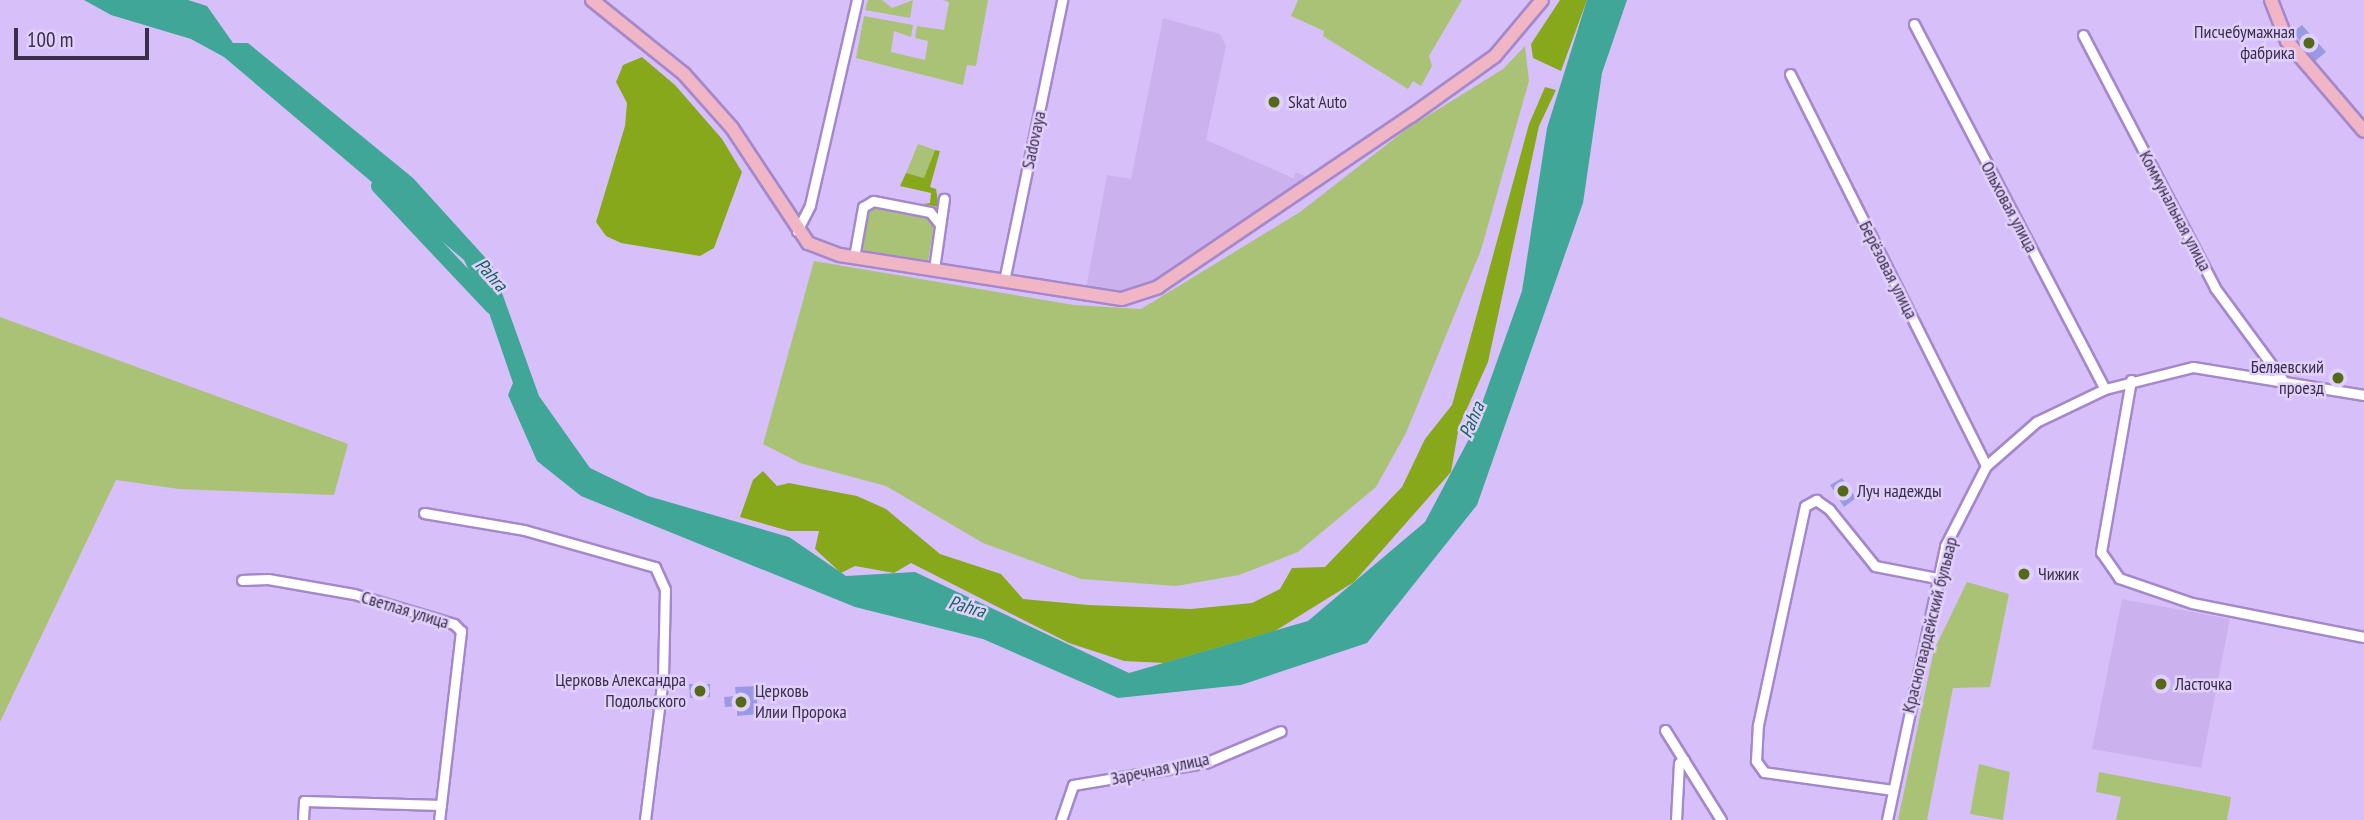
<!DOCTYPE html>
<html>
<head>
<meta charset="utf-8">
<style>
	body { margin:0 }
	#map { position:relative; width:2364px; height:820px; overflow:hidden; background:#d7c0f9; font-family:"PT Sans Narrow",sans-serif }
	div>[style] { position:absolute }
	[style*='--x'] { left:calc(var(--x)*1px); top:calc(var(--y)*1px); width:calc(var(--w)*1px); rotate:calc(var(--a)*1deg) }
	.built>* { inset:0; background:#cbb2ef }
	.green>* { inset:0; background:#aac276 }
	.forest>* { inset:0; background:#87a81b }
	.water>* { inset:0; background:#40a698 }
	.river>* { height:16px; margin:-8px; padding:0 8px; transform-origin:8px; border-radius:8px; background:#40a698 }
	.building>* { inset:0; background:#999ae1 }
	.roads { filter:drop-shadow(2px 0 #a588cc) drop-shadow(-2px 0 #a588cc) drop-shadow(0 2px #a588cc) drop-shadow(0 -2px #a588cc) }
	.minor>* { height:9px; margin:-4.5px; padding:0 4.5px; transform-origin:4.5px; border-radius:4.5px; background:#fff }
	.major>* { height:12px; margin:-6px; padding:0 6px; transform-origin:6px; border-radius:6px; background:#f1b6c6 }
	.dots>* { width:19px; height:19px; translate:-50% -50%; box-sizing:border-box; border:4px solid #e1d0fb; border-radius:50% }
	span { translate:-50% -50%; white-space:nowrap; text-align:center; line-height:1.15; -webkit-text-stroke:5px #e1d0fb; paint-order:stroke }
	.poi-label { font-size:18px; color:#3a2e4a }
	.right { translate:-100% -50%; text-align:right }
	.left { translate:0 -50%; text-align:left }
	.street-label { font-size:18px; color:#3a2e4a }
	.water-label { font-size:19px; color:#13655c; font-style:italic }
	.scale { position:absolute; left:14px; top:28px; width:135px; height:32px; box-sizing:border-box; border:4px solid #3a2e4a; border-top:0; padding-left:9px; font-size:21px; line-height:24px; white-space:nowrap; color:#3a2e4a; -webkit-text-stroke:5px #e1d0fb; paint-order:stroke }
</style>
</head>
<body>
<div id="map">
	<div class="built">
		<div style="clip-path:polygon(1163px 18px,1220px 34px,1226px 46px,1206px 140px,1293px 178px,1296px 172px,1307px 177px,1303px 185px,1144px 295px,1085px 294px,1107px 175px,1131px 179px)"></div>
		<div style="clip-path:polygon(2122px 599px,2230px 619px,2201px 768px,2092px 749px)"></div>
	</div>
	<div class="green">
		<div style="clip-path:polygon(868px 0,882px 0,892px 8px,913px 0,910px 18px,865px 10px)"></div>
		<div style="clip-path:polygon(942px 0,988px 0,976px 66px,967px 65px,963px 85px,856px 58px,864px 16px,913px 25px,911px 37px,894px 31px,891px 52px,925px 60px,928px 41px,915px 38px,917px 26px,944px 30px,949px 2px)"></div>
		<div style="clip-path:polygon(1298px 0,1462px 0,1429px 56px,1432px 66px,1421px 86px,1413px 81px,1408px 89px,1323px 36px,1324px 31px,1291px 16px)"></div>
		<div style="clip-path:polygon(1525px 46px,1529px 81px,1481px 250px,1406px 433px,1376px 487px,1298px 552px,1239px 575px,1176px 586px,1081px 579px,983px 543px,886px 486px,800px 463px,763px 444px,814px 261px,1074px 305px,1141px 309px,1300px 212px,1408px 128px,1503px 69px)"></div>
		<div style="clip-path:polygon(918px 144px,935px 150px,924px 178px,906px 173px)"></div>
		<div style="clip-path:polygon(867px 204px,936px 216px,928px 261px,861px 250px)"></div>
		<div style="clip-path:polygon(0 317px,348px 444px,334px 495px,179px 489px,116px 480px,0 722px)"></div>
		<div style="clip-path:polygon(1967px 582px,2009px 594px,1990px 687px,1953px 688px,1927px 820px,1898px 820px,1934px 650px)"></div>
		<div style="clip-path:polygon(1979px 764px,2010px 772px,2003px 820px,1970px 814px)"></div>
		<div style="clip-path:polygon(2099px 772px,2231px 797px,2227px 820px,2116px 820px,2121px 797px,2096px 792px)"></div>
	</div>
	<div class="forest">
		<div style="clip-path:polygon(1560px 0,1587px 0,1561px 71px,1533px 58px,1531px 44px)"></div>
		<div style="clip-path:polygon(642px 57px,675px 85px,722px 139px,742px 172px,714px 248px,700px 256px,621px 243px,606px 236px,596px 222px,625px 126px,627px 103px,616px 82px,623px 65px)"></div>
		<div style="clip-path:polygon(1545px 87px,1556px 90px,1539px 126px,1488px 362px,1459px 426px,1451px 472px,1354px 582px,1275px 631px,1164px 663px,1124px 661px,1069px 643px,911px 563px,894px 573px,855px 566px,841px 573px,815px 549px,819px 531px,789px 531px,740px 517px,753px 480px,763px 471px,777px 486px,789px 483px,857px 496px,886px 509px,940px 554px,1001px 574px,1023px 599px,1088px 605px,1191px 609px,1252px 603px,1280px 589px,1292px 568px,1325px 567px,1402px 487px,1425px 439px,1452px 405px,1529px 124px)"></div>
		<div style="clip-path:polygon(935px 150px,940px 151px,930px 187px,936px 189px,939px 207px,923px 204px,930px 203px,931px 193px,900px 186px,906px 173px,924px 178px)"></div>
	</div>
	<div class="water">
		<div style="clip-path:polygon(84px 0,188px 0,207px 6px,233px 43px,248px 43px,413px 178px,492px 265px,539px 396px,590px 468px,648px 496px,789px 537px,846px 576px,915px 572px,1129px 673px,1308px 621px,1425px 522px,1470px 437px,1522px 291px,1547px 128px,1587px 0,1627px 0,1602px 73px,1583px 203px,1477px 505px,1367px 643px,1241px 685px,1118px 698px,983px 639px,855px 607px,581px 496px,537px 461px,508px 395px,513px 383px,488px 310px,464px 260px,224px 57px,191px 39px,111px 15px)"></div>
	</div>
	<div class="river">
		<div style="--x:379;--y:186;--w:166;--a:46.7"></div>
	</div>
	<div class="building">
		<div style="clip-path:polygon(2302px 25px,2326px 52px,2315px 61px,2293px 32px)"></div>
		<div style="clip-path:polygon(1842px 478px,1856px 498px,1844px 507px,1830px 485px)"></div>
		<div style="clip-path:polygon(689px 684px,710px 684px,710px 697px,690px 698px)"></div>
		<div style="clip-path:polygon(756px 686px,758px 714px,737px 716px,737px 706px,725px 707px,724px 697px,736px 696px,735px 687px)"></div>
	</div>
	<div class="roads">
		<div class="minor">
			<div style="--x:1914;--y:24;--w:412;--a:62.4"></div>
			<div style="--x:2083;--y:35;--w:285;--a:62.4"></div>
			<div style="--x:2215;--y:288;--w:113;--a:53.6"></div>
			<div style="--x:1790;--y:74;--w:438;--a:63.4"></div>
			<div style="--x:797;--y:231;--w:29;--a:-63"></div>
			<div style="--x:810;--y:205;--w:210;--a:-77.1"></div>
			<div style="--x:854;--y:257;--w:51;--a:-79.8"></div>
			<div style="--x:863;--y:207;--w:12;--a:-31"></div>
			<div style="--x:873;--y:201;--w:58;--a:10.9"></div>
			<div style="--x:930;--y:212;--w:14;--a:51"></div>
			<div style="--x:934;--y:269;--w:71;--a:-81.9"></div>
			<div style="--x:1004;--y:281;--w:287;--a:-78.3"></div>
			<div style="--x:2131;--y:380;--w:175;--a:99.9"></div>
			<div style="--x:2101;--y:552;--w:32;--a:55"></div>
			<div style="--x:2119;--y:578;--w:77;--a:18.9"></div>
			<div style="--x:2192;--y:603;--w:175;--a:11.2"></div>
			<div style="--x:424;--y:513;--w:101;--a:9.6"></div>
			<div style="--x:524;--y:530;--w:136;--a:15.8"></div>
			<div style="--x:655;--y:567;--w:24;--a:66"></div>
			<div style="--x:665;--y:589;--w:88;--a:91.3"></div>
			<div style="--x:663;--y:677;--w:144;--a:97.2"></div>
			<div style="--x:242;--y:580;--w:26;--a:-2"></div>
			<div style="--x:268;--y:579;--w:87;--a:9.9"></div>
			<div style="--x:354;--y:594;--w:104;--a:16.7"></div>
			<div style="--x:454;--y:624;--w:10;--a:45"></div>
			<div style="--x:461;--y:631;--w:190;--a:96.6"></div>
			<div style="--x:1665;--y:730;--w:106;--a:58.1"></div>
			<div style="--x:1893;--y:790;--w:130;--a:-172.1"></div>
			<div style="--x:1764;--y:772;--w:14;--a:-126"></div>
			<div style="--x:1756;--y:761;--w:36;--a:-87"></div>
			<div style="--x:1758;--y:725;--w:224;--a:-77.9"></div>
			<div style="--x:1805;--y:506;--w:13;--a:-29"></div>
			<div style="--x:1816;--y:500;--w:16;--a:35"></div>
			<div style="--x:1829;--y:509;--w:73;--a:51.1"></div>
			<div style="--x:1875;--y:566;--w:63;--a:11"></div>
			<div style="--x:303;--y:820;--w:19;--a:-87"></div>
			<div style="--x:304;--y:801;--w:137;--a:1.7"></div>
			<div style="--x:1061;--y:820;--w:37;--a:-71"></div>
			<div style="--x:1073;--y:785;--w:134;--a:-9.5"></div>
			<div style="--x:1205;--y:763;--w:82;--a:-22.8"></div>
			<div style="--x:1676;--y:820;--w:57;--a:-87"></div>
			<div style="--x:1679;--y:763;--w:6;--a:-31"></div>
			<div style="--x:1887;--y:820;--w:280;--a:-78"></div>
			<div style="--x:1945;--y:546;--w:90;--a:-62.9"></div>
			<div style="--x:1986;--y:466;--w:67;--a:-41.3"></div>
			<div style="--x:2036;--y:422;--w:76;--a:-25.6"></div>
			<div style="--x:2105;--y:389;--w:91;--a:-14"></div>
			<div style="--x:2193;--y:367;--w:173;--a:9.3"></div>
		</div>
		<div class="major">
			<div style="--x:592;--y:0;--w:118;--a:38.8"></div>
			<div style="--x:684;--y:74;--w:72;--a:48.4"></div>
			<div style="--x:732;--y:128;--w:138;--a:56.5"></div>
			<div style="--x:808;--y:243;--w:34;--a:21"></div>
			<div style="--x:840;--y:255;--w:285;--a:8.9"></div>
			<div style="--x:1122;--y:299;--w:38;--a:-18"></div>
			<div style="--x:1158;--y:287;--w:305;--a:-34.1"></div>
			<div style="--x:1411;--y:116;--w:103;--a:-35.5"></div>
			<div style="--x:1495;--y:56;--w:73;--a:-50"></div>
			<div style="--x:2271;--y:0;--w:44;--a:68.7"></div>
			<div style="--x:2287;--y:41;--w:118;--a:49.5"></div>
		</div>
	</div>
	<div class="dots">
		<div style="left:2309px;top:43px;background:#556a18"></div>
		<div style="left:1274px;top:102px;background:#556a18"></div>
		<div style="left:2338px;top:378px;background:#556a18"></div>
		<div style="left:1843px;top:491px;background:#556a18"></div>
		<div style="left:2024px;top:574px;background:#556a18"></div>
		<div style="left:2161px;top:684px;background:#556a18"></div>
		<div style="left:700px;top:691px;background:#556a18"></div>
		<div style="left:741px;top:702px;background:#556a18"></div>
	</div>
	<div class="poi-label">
		<span class="right" style="left:2295px;top:43px">Писчебумажная<br>фабрика</span>
		<span class="left" style="left:1288px;top:102px">Skat Auto</span>
		<span class="right" style="left:2324px;top:378px">Беляевский<br>проезд</span>
		<span class="left" style="left:1857px;top:491px">Луч надежды</span>
		<span class="left" style="left:2038px;top:574px">Чижик</span>
		<span class="right" style="left:686px;top:691px">Церковь Александра<br>Подольского</span>
		<span class="left" style="left:2175px;top:684px">Ласточка</span>
		<span class="left" style="left:755px;top:702px">Церковь<br>Илии Пророка</span>
	</div>
	<div class="street-label">
		<span style="left:1034px;top:140px;rotate:-78deg">Sadovaya</span>
		<span style="left:2009px;top:207px;rotate:62deg">Ольховая улица</span>
		<span style="left:2175px;top:211px;rotate:62deg">Коммунальная улица</span>
		<span style="left:1888px;top:270px;rotate:63deg">Берёзовая улица</span>
		<span style="left:405px;top:610px;rotate:17deg">Светлая улица</span>
		<span style="left:1930px;top:625px;rotate:-76deg">Красногвардейский бульвар</span>
		<span style="left:1160px;top:769px;rotate:-12deg">Заречная улица</span>
	</div>
	<div class="water-label">
		<span style="left:491px;top:275px;rotate:48deg">Pahra</span>
		<span style="left:1472px;top:420px;rotate:-67deg">Pahra</span>
		<span style="left:967px;top:607px;rotate:16deg">Pahra</span>
	</div>
	<div class="scale">100 m</div>
</div>
</body>
</html>
